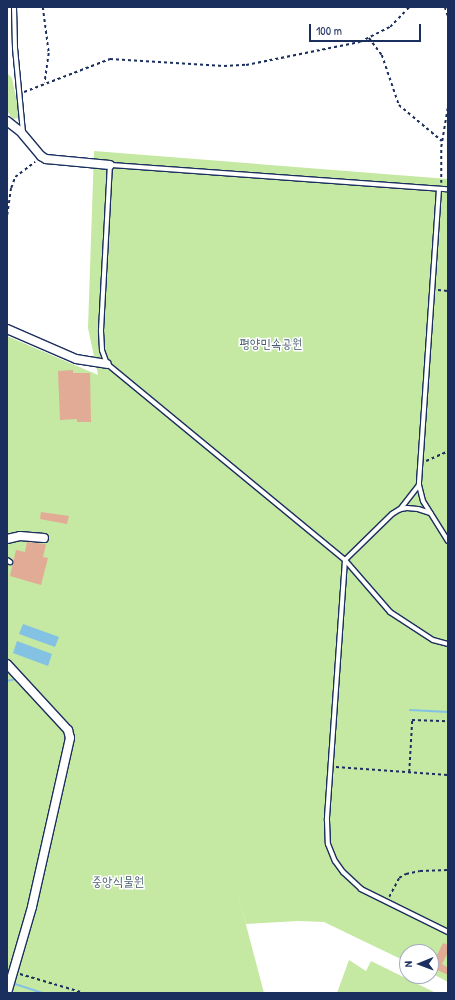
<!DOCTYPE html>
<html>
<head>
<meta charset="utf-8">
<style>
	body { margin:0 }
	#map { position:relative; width:455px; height:1000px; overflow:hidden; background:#fff; font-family:"Patrick Hand","Poor Story",sans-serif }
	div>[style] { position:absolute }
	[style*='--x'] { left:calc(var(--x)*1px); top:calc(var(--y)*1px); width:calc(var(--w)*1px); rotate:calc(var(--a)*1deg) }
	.green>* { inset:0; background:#c5e8a2 }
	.water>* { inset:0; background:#84c2e4 }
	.stream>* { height:2px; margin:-1px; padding:0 1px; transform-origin:1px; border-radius:1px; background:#84c2e4 }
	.building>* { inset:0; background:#e1ab95 }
	.path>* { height:1.5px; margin-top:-0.75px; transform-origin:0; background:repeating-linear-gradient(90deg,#1b2f5e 0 3px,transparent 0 6px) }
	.roads { filter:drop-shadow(1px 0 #1b2f5e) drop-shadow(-1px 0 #1b2f5e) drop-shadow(0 1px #1b2f5e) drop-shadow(0 -1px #1b2f5e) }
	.service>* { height:4px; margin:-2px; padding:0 2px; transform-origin:2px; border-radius:2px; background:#fff }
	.minor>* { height:8px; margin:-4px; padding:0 4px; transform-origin:4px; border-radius:4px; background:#fff }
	span { translate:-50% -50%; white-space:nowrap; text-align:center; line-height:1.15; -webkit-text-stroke:3px #fff; paint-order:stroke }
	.park-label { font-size:13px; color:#465d6f }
	.frame { position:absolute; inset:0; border:8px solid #1b2f5e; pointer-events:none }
	.north { position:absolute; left:399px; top:944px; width:40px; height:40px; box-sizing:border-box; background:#fff; border:1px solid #a4acbf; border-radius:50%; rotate:269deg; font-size:11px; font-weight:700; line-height:16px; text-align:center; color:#1b2f5e }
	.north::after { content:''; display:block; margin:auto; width:14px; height:18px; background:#1b2f5e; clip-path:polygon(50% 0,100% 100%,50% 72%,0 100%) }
	.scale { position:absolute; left:309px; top:24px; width:112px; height:18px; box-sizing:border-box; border:2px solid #1b2f5e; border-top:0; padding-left:5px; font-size:12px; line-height:14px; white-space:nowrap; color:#1b2f5e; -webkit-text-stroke:3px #fff; paint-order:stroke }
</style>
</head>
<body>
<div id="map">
	<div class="green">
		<div style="clip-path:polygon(7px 73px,12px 78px,18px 107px,18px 118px,13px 119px,7px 111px)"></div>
		<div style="clip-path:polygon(94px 151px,448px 179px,448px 982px,431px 973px,431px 952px,407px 952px,407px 962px,324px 922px,298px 921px,246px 924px,235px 883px,264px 993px,7px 993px,7px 336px,98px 375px,88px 328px)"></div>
		<div style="clip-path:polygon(349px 960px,366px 971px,371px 961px,436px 993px,337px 993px)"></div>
	</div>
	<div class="water">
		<div style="clip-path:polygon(23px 624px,59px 637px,55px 647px,19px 634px)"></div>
		<div style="clip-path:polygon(17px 641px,52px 654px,48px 666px,13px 653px)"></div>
	</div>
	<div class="stream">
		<div style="--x:7;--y:681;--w:9;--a:-13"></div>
		<div style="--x:410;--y:710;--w:38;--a:3"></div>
		<div style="--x:12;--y:983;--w:33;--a:18"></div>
	</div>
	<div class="building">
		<div style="clip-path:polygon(73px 370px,73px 373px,90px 373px,91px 422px,77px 422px,77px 419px,60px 420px,58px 371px)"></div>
		<div style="clip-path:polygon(41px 512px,69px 516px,67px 524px,40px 519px)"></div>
		<div style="clip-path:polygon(27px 542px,46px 544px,43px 557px,48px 558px,41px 585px,10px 576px,16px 550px,25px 552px)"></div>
		<div style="clip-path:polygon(443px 943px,448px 945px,448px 952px,442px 964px,448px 968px,448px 975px,431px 967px)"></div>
	</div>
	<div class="path">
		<div style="--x:43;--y:7;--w:46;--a:82.6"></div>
		<div style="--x:49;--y:53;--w:30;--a:98"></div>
		<div style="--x:445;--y:7;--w:9;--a:72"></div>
		<div style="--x:369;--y:38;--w:21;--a:53"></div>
		<div style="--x:382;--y:55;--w:53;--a:71.2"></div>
		<div style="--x:399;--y:105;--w:56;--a:39.9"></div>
		<div style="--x:24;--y:92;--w:92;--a:-21"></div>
		<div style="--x:110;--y:59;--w:114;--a:3.5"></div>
		<div style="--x:224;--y:66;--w:22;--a:-3"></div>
		<div style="--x:246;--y:65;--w:116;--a:-11.4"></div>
		<div style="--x:360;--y:42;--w:34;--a:-27"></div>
		<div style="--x:390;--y:27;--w:28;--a:-46"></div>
		<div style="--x:441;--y:183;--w:36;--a:-90"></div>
		<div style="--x:441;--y:147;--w:43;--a:-80.5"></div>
		<div style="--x:7;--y:215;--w:27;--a:-82"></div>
		<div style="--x:11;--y:188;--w:12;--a:-70"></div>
		<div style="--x:15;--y:177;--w:25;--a:-37"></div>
		<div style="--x:438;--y:290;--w:10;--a:6"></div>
		<div style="--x:426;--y:461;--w:24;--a:-24"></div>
		<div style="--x:336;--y:767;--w:112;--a:4.1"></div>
		<div style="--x:409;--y:772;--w:52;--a:-86.7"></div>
		<div style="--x:412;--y:720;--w:36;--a:2"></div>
		<div style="--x:389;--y:897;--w:21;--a:-62"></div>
		<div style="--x:399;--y:878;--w:8;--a:-30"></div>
		<div style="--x:406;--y:874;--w:14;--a:-12"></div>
		<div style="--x:420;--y:871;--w:28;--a:-2"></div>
		<div style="--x:20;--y:974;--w:67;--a:16.5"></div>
	</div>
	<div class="roads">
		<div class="service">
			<div style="--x:14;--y:7;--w:41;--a:88.6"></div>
			<div style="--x:15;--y:48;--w:84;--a:84.6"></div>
			<div style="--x:439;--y:189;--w:297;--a:93.9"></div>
			<div style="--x:419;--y:485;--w:16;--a:76"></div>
			<div style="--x:423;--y:501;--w:47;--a:58"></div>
			<div style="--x:419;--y:485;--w:31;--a:128"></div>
			<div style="--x:400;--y:509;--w:9;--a:148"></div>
			<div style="--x:392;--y:514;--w:66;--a:135.6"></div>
			<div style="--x:345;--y:560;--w:308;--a:-140.5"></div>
			<div style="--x:107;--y:364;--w:15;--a:-110"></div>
			<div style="--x:102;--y:350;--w:20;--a:-93"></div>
			<div style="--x:101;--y:330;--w:165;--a:-86.9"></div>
			<div style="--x:110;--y:165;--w:339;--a:4.1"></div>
			<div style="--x:401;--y:509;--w:6;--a:-9"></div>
			<div style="--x:407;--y:508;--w:11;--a:5"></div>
			<div style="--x:418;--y:509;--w:13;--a:18"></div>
			<div style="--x:7;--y:560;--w:4;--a:34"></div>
			<div style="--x:345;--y:560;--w:261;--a:94"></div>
			<div style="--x:327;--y:820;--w:24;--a:88"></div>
			<div style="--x:328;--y:844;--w:18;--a:68"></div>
			<div style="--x:335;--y:861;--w:14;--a:54"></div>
			<div style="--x:343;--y:872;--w:25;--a:43"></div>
			<div style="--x:361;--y:889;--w:97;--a:26.3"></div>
			<div style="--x:345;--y:560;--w:69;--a:49.1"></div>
			<div style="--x:390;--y:612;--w:51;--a:33.1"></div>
			<div style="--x:433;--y:640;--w:16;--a:15"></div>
		</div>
		<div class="minor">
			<div style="--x:7;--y:121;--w:16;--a:38"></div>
			<div style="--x:20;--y:131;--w:33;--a:50"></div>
			<div style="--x:41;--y:156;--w:6;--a:31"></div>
			<div style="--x:46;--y:159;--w:64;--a:5.4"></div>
			<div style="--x:7;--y:329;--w:75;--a:23.5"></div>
			<div style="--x:76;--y:359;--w:31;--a:9"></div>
			<div style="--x:7;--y:539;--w:13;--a:-13"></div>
			<div style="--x:20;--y:536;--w:24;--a:5"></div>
			<div style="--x:7;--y:664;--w:90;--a:47.3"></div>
			<div style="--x:68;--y:730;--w:8;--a:76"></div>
			<div style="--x:70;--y:738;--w:173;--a:102.7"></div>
			<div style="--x:32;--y:907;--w:90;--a:106.2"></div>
		</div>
	</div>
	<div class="park-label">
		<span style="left:271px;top:343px">평양민속공원</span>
		<span style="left:118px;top:881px">중앙식물원</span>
	</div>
	<div class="frame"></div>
	<div class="north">N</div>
	<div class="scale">100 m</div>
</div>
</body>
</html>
